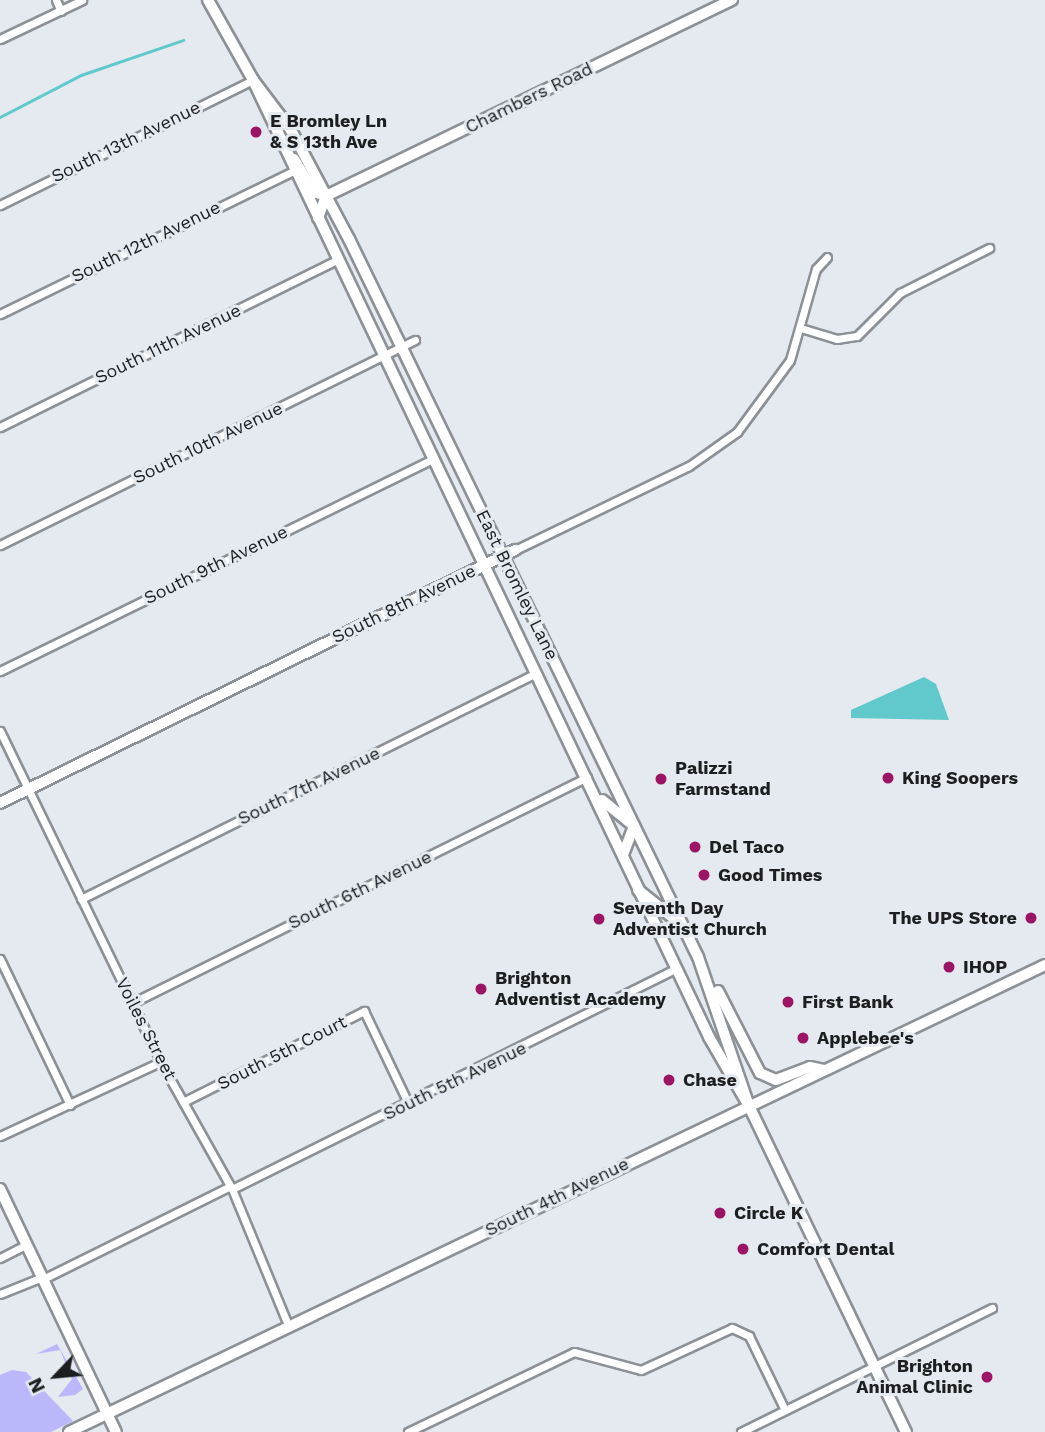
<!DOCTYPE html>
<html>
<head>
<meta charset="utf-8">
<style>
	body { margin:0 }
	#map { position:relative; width:1045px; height:1432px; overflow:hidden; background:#e4eaef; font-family:"Work Sans",sans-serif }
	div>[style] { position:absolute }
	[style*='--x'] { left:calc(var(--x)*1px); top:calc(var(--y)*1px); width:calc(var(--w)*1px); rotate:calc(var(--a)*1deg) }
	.green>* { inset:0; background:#bab7fb }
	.water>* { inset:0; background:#61c9cc }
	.stream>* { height:2.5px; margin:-1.25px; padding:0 1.25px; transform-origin:1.25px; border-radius:1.25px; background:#61c9cc }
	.roads { filter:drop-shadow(2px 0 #8b9196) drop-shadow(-2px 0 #8b9196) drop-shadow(0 2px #8b9196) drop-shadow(0 -2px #8b9196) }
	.street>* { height:7px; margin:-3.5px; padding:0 3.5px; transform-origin:3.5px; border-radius:3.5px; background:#fff }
	.secondary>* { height:10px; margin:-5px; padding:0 5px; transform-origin:5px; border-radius:5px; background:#fff }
	.dots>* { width:19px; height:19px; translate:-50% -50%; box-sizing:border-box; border:4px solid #e4eaef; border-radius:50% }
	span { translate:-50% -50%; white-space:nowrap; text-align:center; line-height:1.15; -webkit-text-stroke:6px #e4eaef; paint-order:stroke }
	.street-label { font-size:18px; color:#1c1e20 }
	.poi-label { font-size:18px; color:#1c1e20; font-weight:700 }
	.left { translate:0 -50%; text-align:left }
	.right { translate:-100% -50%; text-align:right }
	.north { position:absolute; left:21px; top:1341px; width:70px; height:70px; -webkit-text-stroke:5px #e4eaef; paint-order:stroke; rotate:244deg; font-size:19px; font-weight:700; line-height:28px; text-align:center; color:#1c1e20 }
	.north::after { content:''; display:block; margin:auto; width:24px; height:32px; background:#1c1e20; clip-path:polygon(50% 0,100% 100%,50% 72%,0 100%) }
</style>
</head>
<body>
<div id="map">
	<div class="green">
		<div style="clip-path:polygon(57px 1344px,83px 1389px,75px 1395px,58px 1397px,72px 1379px,60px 1350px,36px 1354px)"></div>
		<div style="clip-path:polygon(12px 1370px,26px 1372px,73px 1421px,51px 1432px,0 1432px,0 1375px)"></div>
	</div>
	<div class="water">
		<div style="clip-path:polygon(924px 677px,936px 684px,949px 720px,851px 718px,851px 710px)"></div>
	</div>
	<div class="stream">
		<div style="--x:0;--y:117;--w:91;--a:-27.4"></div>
		<div style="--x:81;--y:75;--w:108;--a:-18.9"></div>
	</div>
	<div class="roads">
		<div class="street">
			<div style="--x:56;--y:0;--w:12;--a:66"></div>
			<div style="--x:0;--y:39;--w:91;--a:-25.4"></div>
			<div style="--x:0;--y:205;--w:282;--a:-26.3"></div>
			<div style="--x:0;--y:314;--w:326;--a:-26"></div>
			<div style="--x:804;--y:329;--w:34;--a:17"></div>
			<div style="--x:837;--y:339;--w:20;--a:-9"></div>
			<div style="--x:857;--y:336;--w:61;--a:-45"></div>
			<div style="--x:900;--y:293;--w:100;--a:-26.8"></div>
			<div style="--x:0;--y:427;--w:375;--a:-26.4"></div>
			<div style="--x:0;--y:545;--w:463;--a:-26.3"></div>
			<div style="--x:515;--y:550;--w:193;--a:-25.8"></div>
			<div style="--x:689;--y:466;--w:59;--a:-35.3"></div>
			<div style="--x:737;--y:432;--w:89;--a:-53.6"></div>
			<div style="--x:790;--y:360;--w:95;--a:-74.1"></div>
			<div style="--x:816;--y:269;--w:16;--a:-47"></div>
			<div style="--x:0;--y:671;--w:481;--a:-26.1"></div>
			<div style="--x:0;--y:731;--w:365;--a:64.1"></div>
			<div style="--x:159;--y:1059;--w:149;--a:60.7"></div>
			<div style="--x:232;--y:1189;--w:149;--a:67.6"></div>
			<div style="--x:81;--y:899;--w:508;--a:-26.41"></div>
			<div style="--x:0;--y:959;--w:162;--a:64.4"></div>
			<div style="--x:132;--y:1003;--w:508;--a:-26.41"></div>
			<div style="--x:183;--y:1102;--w:203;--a:-26.7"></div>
			<div style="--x:364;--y:1011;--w:102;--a:64.4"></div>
			<div style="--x:0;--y:1136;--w:176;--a:-24.8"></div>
			<div style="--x:232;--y:1189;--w:496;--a:-26.4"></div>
			<div style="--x:0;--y:1258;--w:30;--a:-27"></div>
			<div style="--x:43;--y:1279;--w:209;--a:-26.4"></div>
			<div style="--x:0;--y:1294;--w:45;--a:-22"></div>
			<div style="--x:408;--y:1432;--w:184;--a:-25.7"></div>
			<div style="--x:574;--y:1352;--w:69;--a:15"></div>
			<div style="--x:641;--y:1370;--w:100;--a:-24.8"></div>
			<div style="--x:732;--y:1328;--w:19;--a:25"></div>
			<div style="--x:749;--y:1336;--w:82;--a:64.1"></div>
			<div style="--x:741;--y:1432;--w:280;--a:-26.3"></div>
		</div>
		<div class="secondary">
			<div style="--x:208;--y:0;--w:92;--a:60.6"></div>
			<div style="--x:253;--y:80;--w:1060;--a:64.52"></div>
			<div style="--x:709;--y:1037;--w:80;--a:59.9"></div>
			<div style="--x:253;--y:80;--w:63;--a:52.8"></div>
			<div style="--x:291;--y:130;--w:123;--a:62"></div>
			<div style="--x:349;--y:239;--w:798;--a:64.08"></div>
			<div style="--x:698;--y:957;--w:157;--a:71.1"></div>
			<div style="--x:749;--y:1106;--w:362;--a:64.3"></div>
			<div style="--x:294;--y:159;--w:39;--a:59"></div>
			<div style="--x:314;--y:192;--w:13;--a:18"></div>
			<div style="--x:318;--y:218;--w:23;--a:-70"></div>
			<div style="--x:326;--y:196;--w:451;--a:-25.8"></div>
			<div style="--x:602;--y:800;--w:41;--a:39.1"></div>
			<div style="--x:634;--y:826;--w:31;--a:111"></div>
			<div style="--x:0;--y:803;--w:574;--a:-26.16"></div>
			<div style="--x:638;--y:890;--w:50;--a:38.5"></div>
			<div style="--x:718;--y:991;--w:92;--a:62.9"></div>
			<div style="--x:760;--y:1073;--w:17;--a:24"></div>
			<div style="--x:776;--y:1080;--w:36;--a:-21"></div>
			<div style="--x:810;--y:1067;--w:14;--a:12"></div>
			<div style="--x:0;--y:1189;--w:269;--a:64.5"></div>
			<div style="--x:69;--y:1432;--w:1082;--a:-25.57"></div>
		</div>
	</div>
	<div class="dots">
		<div style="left:256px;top:132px;background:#9c1465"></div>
		<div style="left:888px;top:778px;background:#9c1465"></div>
		<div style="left:661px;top:779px;background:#9c1465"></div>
		<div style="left:695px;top:847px;background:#9c1465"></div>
		<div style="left:704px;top:875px;background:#9c1465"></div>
		<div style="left:1031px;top:918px;background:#9c1465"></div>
		<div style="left:599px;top:919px;background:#9c1465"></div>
		<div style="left:949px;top:967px;background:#9c1465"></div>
		<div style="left:481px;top:989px;background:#9c1465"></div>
		<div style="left:788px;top:1002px;background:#9c1465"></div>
		<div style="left:803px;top:1038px;background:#9c1465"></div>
		<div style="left:669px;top:1080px;background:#9c1465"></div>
		<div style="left:720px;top:1213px;background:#9c1465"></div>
		<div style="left:743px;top:1249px;background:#9c1465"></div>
		<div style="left:987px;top:1377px;background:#9c1465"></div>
	</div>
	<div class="street-label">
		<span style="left:529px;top:98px;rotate:-26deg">Chambers Road</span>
		<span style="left:126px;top:142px;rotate:-26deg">South 13th Avenue</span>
		<span style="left:146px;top:242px;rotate:-26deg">South 12th Avenue</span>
		<span style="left:168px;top:344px;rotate:-26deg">South 11th Avenue</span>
		<span style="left:208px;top:443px;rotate:-26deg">South 10th Avenue</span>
		<span style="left:216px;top:565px;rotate:-26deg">South 9th Avenue</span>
		<span style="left:517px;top:585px;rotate:64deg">East Bromley Lane</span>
		<span style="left:404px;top:604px;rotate:-26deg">South 8th Avenue</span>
		<span style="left:309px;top:786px;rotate:-26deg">South 7th Avenue</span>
		<span style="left:360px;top:890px;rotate:-26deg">South 6th Avenue</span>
		<span style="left:146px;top:1029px;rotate:63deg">Voiles Street</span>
		<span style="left:282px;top:1053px;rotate:-27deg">South 5th Court</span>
		<span style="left:455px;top:1081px;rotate:-26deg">South 5th Avenue</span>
		<span style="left:557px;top:1197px;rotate:-26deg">South 4th Avenue</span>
	</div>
	<div class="poi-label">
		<span class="left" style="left:270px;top:132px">E Bromley Ln<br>&amp; S 13th Ave</span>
		<span class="left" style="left:675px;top:779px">Palizzi<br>Farmstand</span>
		<span class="left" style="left:902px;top:778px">King Soopers</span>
		<span class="left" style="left:709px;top:847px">Del Taco</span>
		<span class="left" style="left:718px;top:875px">Good Times</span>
		<span class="left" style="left:613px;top:919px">Seventh Day<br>Adventist Church</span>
		<span class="right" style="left:1017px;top:918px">The UPS Store</span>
		<span class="left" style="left:963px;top:967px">IHOP</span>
		<span class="left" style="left:495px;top:989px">Brighton<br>Adventist Academy</span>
		<span class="left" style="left:802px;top:1002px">First Bank</span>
		<span class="left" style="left:817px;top:1038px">Applebee's</span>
		<span class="left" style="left:683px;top:1080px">Chase</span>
		<span class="left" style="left:734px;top:1213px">Circle K</span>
		<span class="left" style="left:757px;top:1249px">Comfort Dental</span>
		<span class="right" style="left:973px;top:1377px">Brighton<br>Animal Clinic</span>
	</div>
	<div class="north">N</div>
</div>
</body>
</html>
